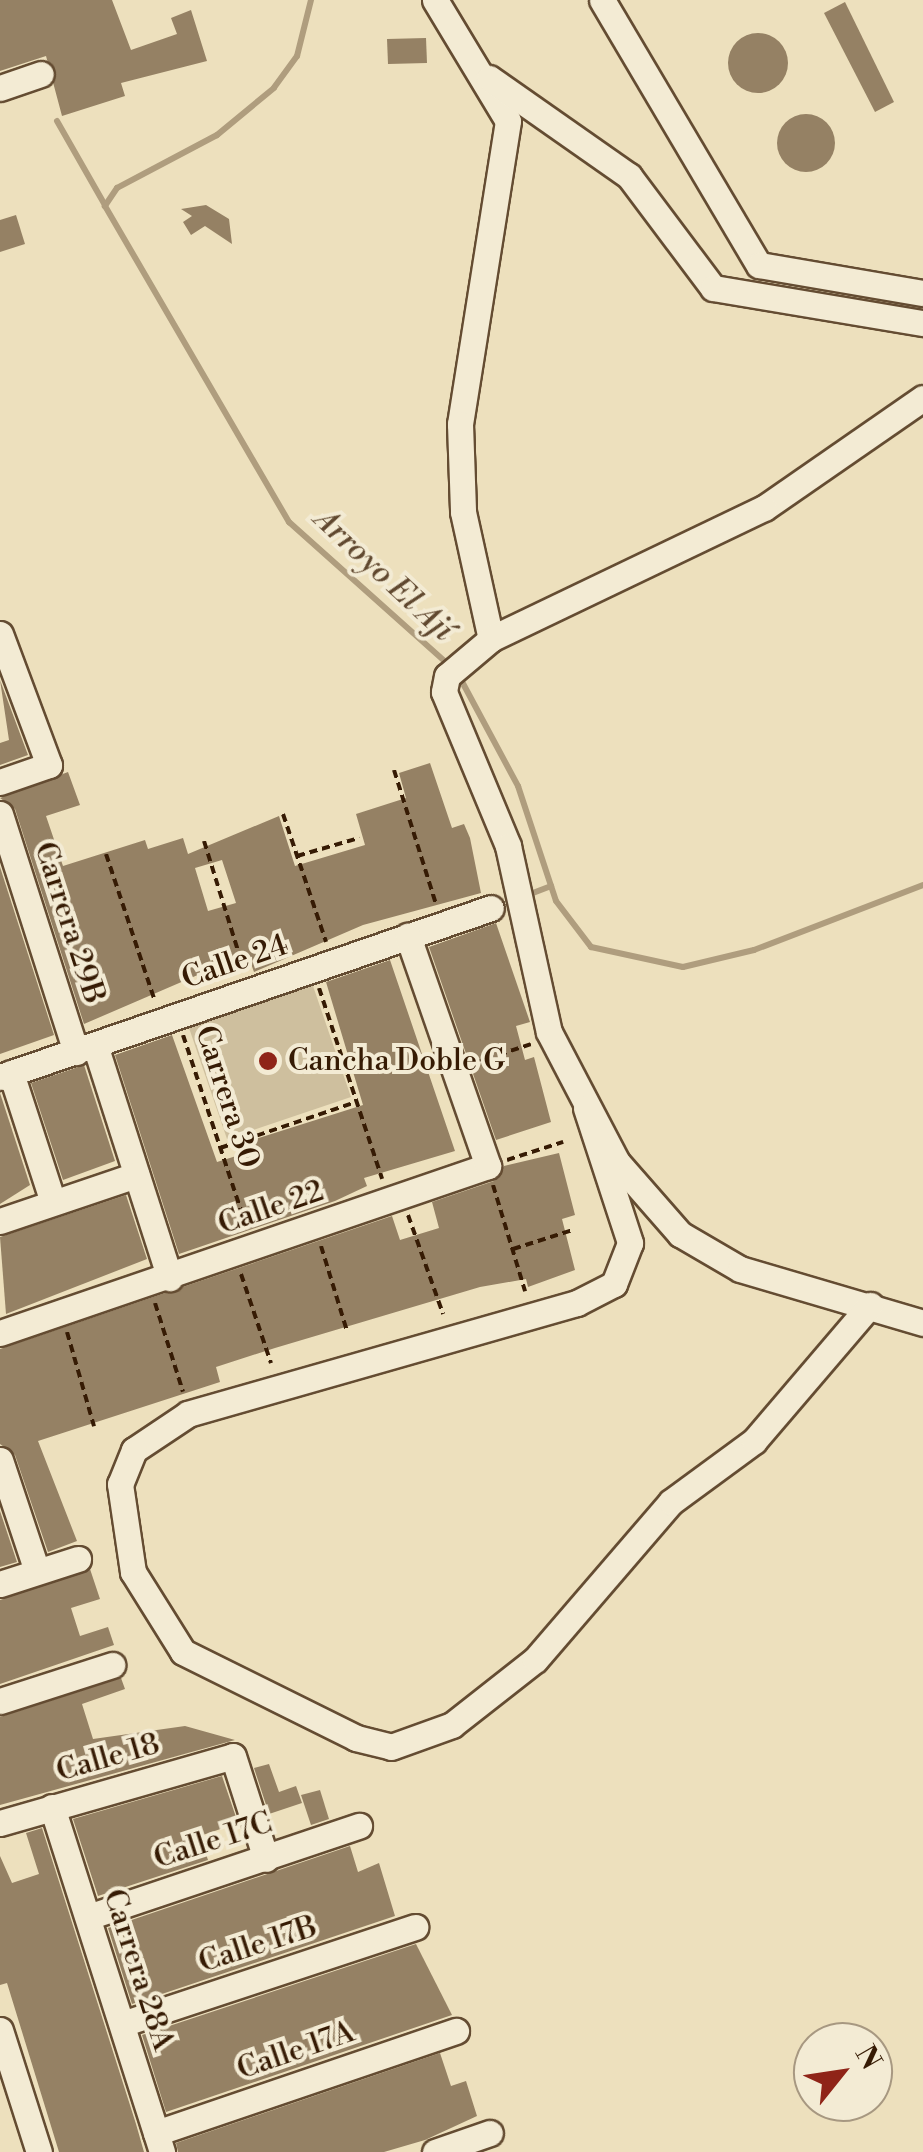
<!DOCTYPE html>
<html>
<head>
<meta charset="utf-8">
<style>
	body { margin:0 }
	#map { position:relative; width:923px; height:2152px; overflow:hidden; background:#ede0bd; font-family:"Libre Bodoni",serif }
	div>[style] { position:absolute }
	[style*='--x'] { left:calc(var(--x)*1px); top:calc(var(--y)*1px); width:calc(var(--w)*1px); rotate:calc(var(--a)*1deg) }
	.green>* { inset:0; background:#cebf9e }
	.stream>* { height:6px; margin:-3px; padding:0 3px; transform-origin:3px; border-radius:3px; background:#af9d7e }
	.building>* { inset:0; background:#958164 }
	.round { border-radius:50% }
	.path>* { height:4px; margin-top:-2px; transform-origin:0; background:repeating-linear-gradient(90deg,#361b04 0 8px,transparent 0 13px) }
	.roads { filter:drop-shadow(2px 0 #644c32) drop-shadow(-2px 0 #644c32) drop-shadow(0 2px #644c32) drop-shadow(0 -2px #644c32) }
	.minor>* { height:25px; margin:-12.5px; padding:0 12.5px; transform-origin:12.5px; border-radius:12.5px; background:#f3ebd4 }
	.dots>* { width:28px; height:28px; translate:-50% -50%; box-sizing:border-box; border:5px solid #f3ebd4; border-radius:50% }
	span { translate:-50% -50%; white-space:nowrap; text-align:center; line-height:1.15; -webkit-text-stroke:8px #f3ebd4; paint-order:stroke }
	.street-label { font-size:30px; color:#361b04 }
	.poi-label { font-size:30px; color:#361b04 }
	.left { translate:0 -50%; text-align:left }
	.water-label { font-size:32px; color:#60482f; font-style:italic }
	.north { position:absolute; left:793px; top:2022px; width:100px; height:100px; box-sizing:border-box; background:#f3ebd4; border:2px solid #a79881; border-radius:50%; rotate:60deg; font-size:28px; font-weight:700; line-height:40px; text-align:center; color:#361b04 }
	.north::after { content:''; display:block; margin:auto; width:35px; height:45px; background:#8f2418; clip-path:polygon(50% 0,100% 100%,50% 72%,0 100%) }
</style>
</head>
<body>
<div id="map">
	<div class="green">
		<div style="clip-path:polygon(312px 983px,351px 1097px,227px 1139px,188px 1025px)"></div>
	</div>
	<div class="stream">
		<div style="--x:311;--y:0;--w:58;--a:104"></div>
		<div style="--x:297;--y:56;--w:39;--a:126"></div>
		<div style="--x:274;--y:88;--w:74;--a:140.5"></div>
		<div style="--x:217;--y:135;--w:113;--a:152.1"></div>
		<div style="--x:117;--y:188;--w:22;--a:124"></div>
		<div style="--x:105;--y:206;--w:366;--a:59.8"></div>
		<div style="--x:289;--y:522;--w:217;--a:41.8"></div>
		<div style="--x:57;--y:121;--w:97;--a:60.3"></div>
		<div style="--x:459;--y:676;--w:125;--a:61.8"></div>
		<div style="--x:518;--y:786;--w:121;--a:71.7"></div>
		<div style="--x:556;--y:901;--w:58;--a:52.7"></div>
		<div style="--x:591;--y:947;--w:94;--a:12.3"></div>
		<div style="--x:683;--y:967;--w:73;--a:-13.5"></div>
		<div style="--x:754;--y:950;--w:181;--a:-21"></div>
		<div style="--x:525;--y:896;--w:28;--a:-21"></div>
	</div>
	<div class="building">
		<div style="clip-path:polygon(0 0,112px 0,131px 50px,177px 34px,171px 18px,191px 10px,207px 61px,121px 83px,125px 96px,62px 116px,46px 56px,0 71px)"></div>
		<div style="clip-path:polygon(845px 2px,894px 102px,875px 112px,824px 13px)"></div>
		<div class="round" style="left:728px;top:33px;width:60px;height:60px"></div>
		<div style="clip-path:polygon(426px 38px,427px 63px,388px 64px,387px 39px)"></div>
		<div class="round" style="left:777px;top:114px;width:58px;height:58px"></div>
		<div style="clip-path:polygon(206px 205px,229px 219px,232px 244px,205px 226px,191px 235px,183px 222px,192px 216px,181px 209px)"></div>
		<div style="clip-path:polygon(16px 215px,25px 244px,0 252px,0 220px)"></div>
		<div style="clip-path:polygon(0 680px,28px 755px,0 765px,0 743px,9px 740px)"></div>
		<div style="clip-path:polygon(evenodd,430px 763px,452px 828px,464px 824px,470px 838px,481px 893px,363px 925px,254px 972px,249px 958px,207px 971px,84px 1024px,15px 809px,0 798px,68px 772px,80px 805px,46px 816px,63px 866px,145px 840px,148px 849px,183px 838px,188px 854px,279px 816px,295px 866px,365px 845px,356px 814px,406px 798px,399px 773px,430px 763px,222px 860px,236px 903px,208px 911px,195px 868px,222px 860px)"></div>
		<div style="clip-path:polygon(0 867px,54px 1035px,0 1054px)"></div>
		<div style="clip-path:polygon(496px 923px,530px 1022px,516px 1026px,525px 1060px,534px 1057px,551px 1122px,496px 1140px,429px 947px)"></div>
		<div style="clip-path:polygon(390px 960px,455px 1151px,364px 1178px,367px 1186px,335px 1201px,179px 1254px,115px 1055px,172px 1035px,217px 1162px,249px 1152px,246px 1142px,363px 1105px,326px 982px)"></div>
		<div style="clip-path:polygon(84px 1065px,115px 1161px,63px 1180px,31px 1083px)"></div>
		<div style="clip-path:polygon(0 1093px,30px 1185px,0 1204px)"></div>
		<div style="clip-path:polygon(559px 1153px,575px 1215px,562px 1219px,575px 1270px,528px 1287px,526px 1279px,480px 1287px,275px 1348px,216px 1367px,220px 1382px,38px 1441px,77px 1541px,48px 1552px,15px 1455px,0 1444px,0 1349px,392px 1216px,400px 1240px,439px 1228px,432px 1202px,494px 1181px,504px 1166px)"></div>
		<div style="clip-path:polygon(126px 1195px,147px 1259px,6px 1314px,0 1237px)"></div>
		<div style="clip-path:polygon(0 1511px,17px 1562px,0 1567px)"></div>
		<div style="clip-path:polygon(90px 1569px,100px 1599px,71px 1608px,80px 1636px,108px 1627px,114px 1645px,0 1684px,0 1600px)"></div>
		<div style="clip-path:polygon(121px 1678px,125px 1689px,82px 1704px,93px 1739px,185px 1726px,235px 1740px,0 1805px,0 1717px)"></div>
		<div style="clip-path:polygon(269px 1764px,279px 1792px,296px 1786px,302px 1803px,269px 1814px,254px 1768px)"></div>
		<div style="clip-path:polygon(222px 1776px,238px 1823px,200px 1836px,208px 1860px,98px 1896px,73px 1819px)"></div>
		<div style="clip-path:polygon(320px 1790px,329px 1819px,311px 1825px,301px 1795px)"></div>
		<div style="clip-path:polygon(42px 1828px,136px 2124px,144px 2152px,59px 2152px,7px 1983px,0 1985px,0 1856px,12px 1883px,39px 1874px,26px 1833px)"></div>
		<div style="clip-path:polygon(350px 1846px,358px 1872px,379px 1863px,395px 1916px,132px 2004px,108px 1928px)"></div>
		<div style="clip-path:polygon(416px 1944px,452px 2015px,166px 2112px,142px 2035px)"></div>
		<div style="clip-path:polygon(440px 2053px,451px 2086px,466px 2081px,477px 2116px,425px 2140px,384px 2152px,178px 2152px,176px 2143px)"></div>
	</div>
	<div class="path">
		<div style="--x:394;--y:770;--w:140;--a:72.6"></div>
		<div style="--x:283;--y:814;--w:135;--a:71.4"></div>
		<div style="--x:204;--y:841;--w:135;--a:72.8"></div>
		<div style="--x:106;--y:854;--w:155;--a:71.6"></div>
		<div style="--x:297;--y:856;--w:65;--a:-16.2"></div>
		<div style="--x:319;--y:988;--w:201;--a:71.7"></div>
		<div style="--x:183;--y:1035;--w:201;--a:71.7"></div>
		<div style="--x:474;--y:1063;--w:60;--a:-18.4"></div>
		<div style="--x:220;--y:1148;--w:144;--a:-18.7"></div>
		<div style="--x:507;--y:1160;--w:59;--a:-17.8"></div>
		<div style="--x:493;--y:1185;--w:111;--a:73.2"></div>
		<div style="--x:408;--y:1215;--w:105;--a:70.5"></div>
		<div style="--x:321;--y:1246;--w:89;--a:73"></div>
		<div style="--x:513;--y:1249;--w:63;--a:-17.6"></div>
		<div style="--x:241;--y:1274;--w:94;--a:71.4"></div>
		<div style="--x:155;--y:1303;--w:93;--a:72.5"></div>
		<div style="--x:67;--y:1332;--w:98;--a:74"></div>
	</div>
	<div class="roads">
		<div class="minor">
			<div style="--x:435;--y:0;--w:141;--a:58.9"></div>
			<div style="--x:508;--y:121;--w:307;--a:99"></div>
			<div style="--x:460;--y:424;--w:88;--a:88"></div>
			<div style="--x:463;--y:512;--w:130;--a:77.6"></div>
			<div style="--x:602;--y:0;--w:308;--a:59.4"></div>
			<div style="--x:759;--y:265;--w:166;--a:9.7"></div>
			<div style="--x:489;--y:78;--w:171;--a:35"></div>
			<div style="--x:629;--y:176;--w:140;--a:53.1"></div>
			<div style="--x:713;--y:288;--w:213;--a:9.5"></div>
			<div style="--x:0;--y:88;--w:43;--a:-18.9"></div>
			<div style="--x:923;--y:398;--w:193;--a:145.3"></div>
			<div style="--x:764;--y:508;--w:303;--a:154.4"></div>
			<div style="--x:491;--y:639;--w:57;--a:139.9"></div>
			<div style="--x:447;--y:676;--w:16;--a:101"></div>
			<div style="--x:444;--y:692;--w:167;--a:67.4"></div>
			<div style="--x:508;--y:846;--w:190;--a:77.6"></div>
			<div style="--x:549;--y:1032;--w:147;--a:62.4"></div>
			<div style="--x:617;--y:1162;--w:96;--a:48.8"></div>
			<div style="--x:680;--y:1234;--w:69;--a:30.3"></div>
			<div style="--x:740;--y:1269;--w:191;--a:16.4"></div>
			<div style="--x:0;--y:634;--w:140;--a:69.5"></div>
			<div style="--x:49;--y:765;--w:52;--a:160.9"></div>
			<div style="--x:0;--y:814;--w:250;--a:72.3"></div>
			<div style="--x:95;--y:1045;--w:245;--a:72.2"></div>
			<div style="--x:11;--y:1073;--w:136;--a:72"></div>
			<div style="--x:0;--y:1077;--w:519;--a:-18.99"></div>
			<div style="--x:586;--y:1108;--w:142;--a:71.9"></div>
			<div style="--x:630;--y:1243;--w:44;--a:111.3"></div>
			<div style="--x:614;--y:1284;--w:42;--a:152.8"></div>
			<div style="--x:577;--y:1303;--w:405;--a:164.1"></div>
			<div style="--x:188;--y:1414;--w:65;--a:146.3"></div>
			<div style="--x:134;--y:1450;--w:37;--a:112"></div>
			<div style="--x:120;--y:1484;--w:89;--a:81.6"></div>
			<div style="--x:133;--y:1572;--w:94;--a:58"></div>
			<div style="--x:183;--y:1652;--w:193;--a:26.4"></div>
			<div style="--x:356;--y:1738;--w:36;--a:14"></div>
			<div style="--x:391;--y:1747;--w:65;--a:-19.8"></div>
			<div style="--x:452;--y:1725;--w:105;--a:-38.1"></div>
			<div style="--x:535;--y:1660;--w:208;--a:-49.3"></div>
			<div style="--x:671;--y:1502;--w:103;--a:-36.3"></div>
			<div style="--x:754;--y:1441;--w:179;--a:-49.5"></div>
			<div style="--x:0;--y:1221;--w:144;--a:-18.7"></div>
			<div style="--x:0;--y:1333;--w:516;--a:-18.89"></div>
			<div style="--x:488;--y:1166;--w:244;--a:-109.2"></div>
			<div style="--x:0;--y:1460;--w:117;--a:71.6"></div>
			<div style="--x:0;--y:1584;--w:82;--a:-17.8"></div>
			<div style="--x:0;--y:1701;--w:118;--a:-17.8"></div>
			<div style="--x:52;--y:1807;--w:362;--a:72.3"></div>
			<div style="--x:0;--y:1823;--w:242;--a:-16"></div>
			<div style="--x:233;--y:1756;--w:108;--a:72.2"></div>
			<div style="--x:88;--y:1917;--w:286;--a:-18.6"></div>
			<div style="--x:122;--y:2024;--w:309;--a:-18.3"></div>
			<div style="--x:0;--y:2030;--w:128;--a:72.3"></div>
			<div style="--x:156;--y:2133;--w:317;--a:-18.8"></div>
			<div style="--x:435;--y:2152;--w:58;--a:-19.1"></div>
		</div>
	</div>
	<div class="dots">
		<div style="left:268px;top:1061px;background:#8f2418"></div>
	</div>
	<div class="street-label">
		<span style="left:69px;top:923px;rotate:72deg">Carrera 29B</span>
		<span style="left:235px;top:962px;rotate:-19deg">Calle 24</span>
		<span style="left:227px;top:1097px;rotate:72deg">Carrera 30</span>
		<span style="left:271px;top:1208px;rotate:-19deg">Calle 22</span>
		<span style="left:108px;top:1758px;rotate:-16deg">Calle 18</span>
		<span style="left:213px;top:1841px;rotate:-18deg">Calle 17C</span>
		<span style="left:258px;top:1945px;rotate:-18deg">Calle 17B</span>
		<span style="left:138px;top:1970px;rotate:72deg">Carrera 28A</span>
		<span style="left:296px;top:2051px;rotate:-19deg">Calle 17A</span>
	</div>
	<div class="poi-label">
		<span class="left" style="left:288px;top:1061px">Cancha Doble G</span>
	</div>
	<div class="water-label">
		<span style="left:384px;top:575px;rotate:43deg">Arroyo El Ají</span>
	</div>
	<div class="north">N</div>
</div>
</body>
</html>
